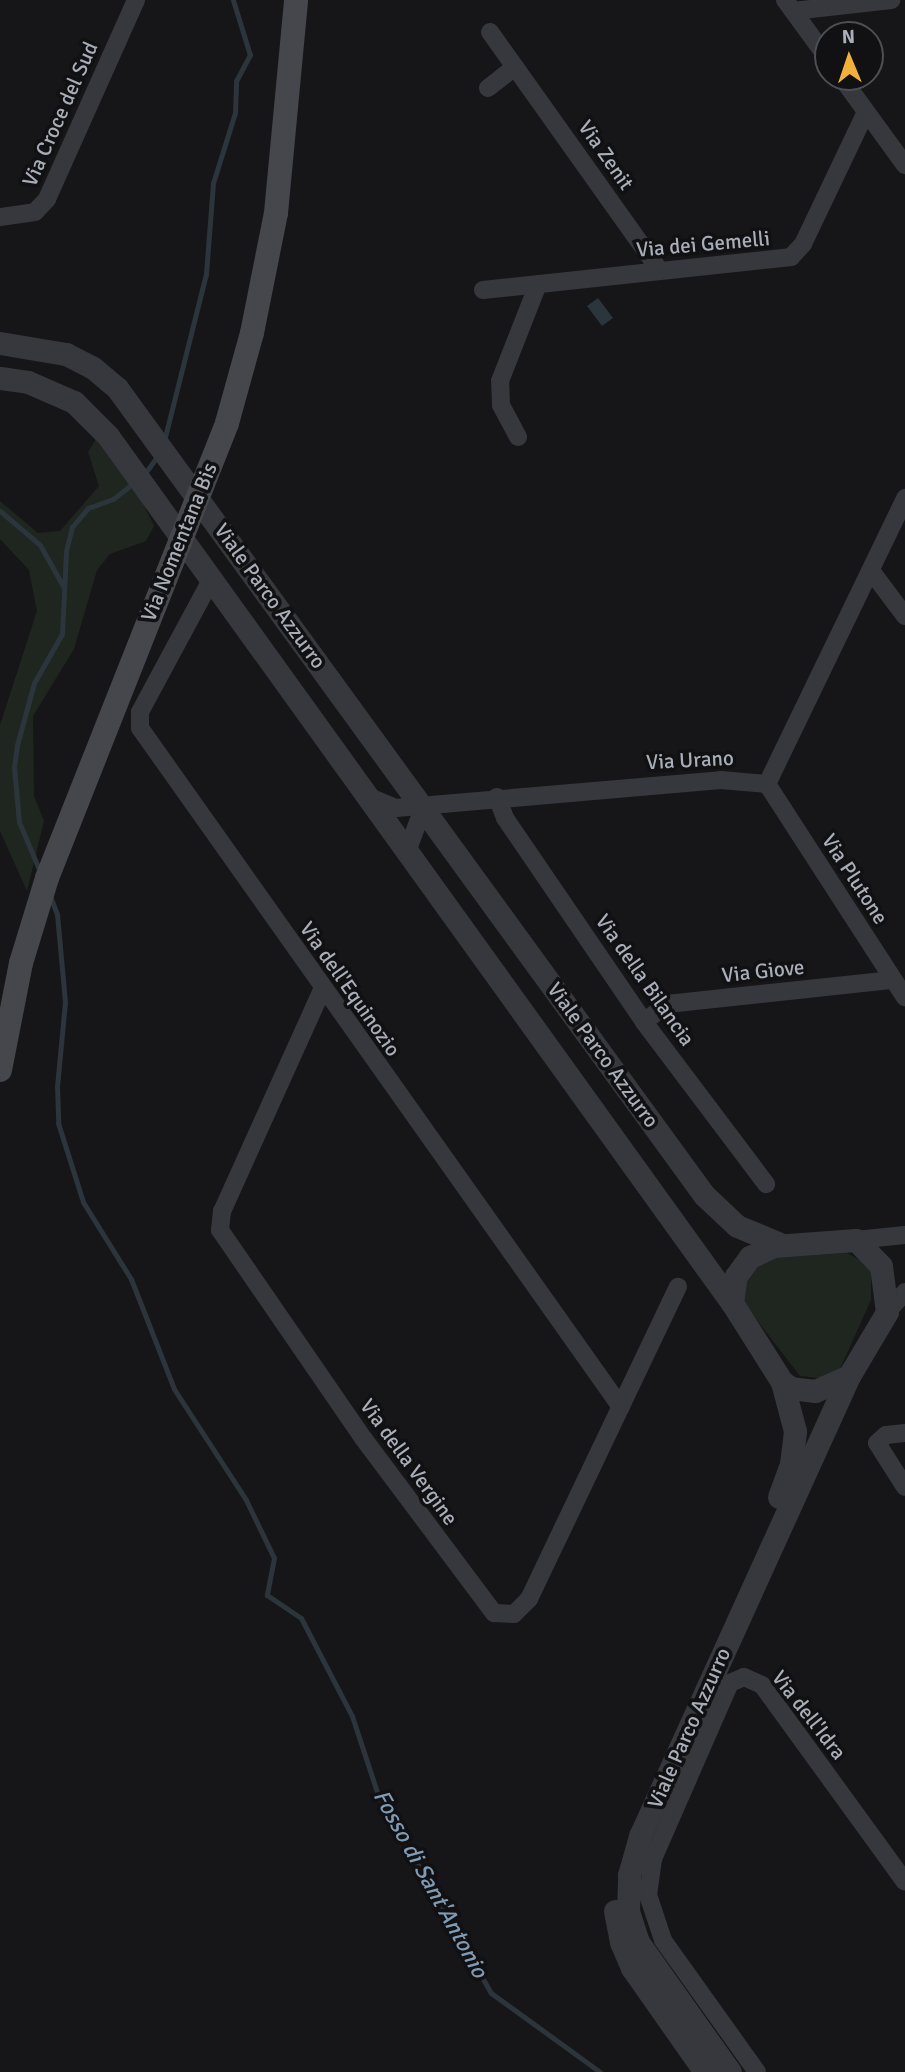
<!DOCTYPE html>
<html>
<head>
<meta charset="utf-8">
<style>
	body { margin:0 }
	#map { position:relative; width:905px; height:2072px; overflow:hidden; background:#161618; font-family:Signika,sans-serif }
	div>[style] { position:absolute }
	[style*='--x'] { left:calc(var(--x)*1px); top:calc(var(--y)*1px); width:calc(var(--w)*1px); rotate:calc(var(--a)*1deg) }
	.green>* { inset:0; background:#1e261f }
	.water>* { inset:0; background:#2c353c }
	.stream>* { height:5px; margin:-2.5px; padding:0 2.5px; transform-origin:2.5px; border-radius:2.5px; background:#2c353c }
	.minor>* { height:18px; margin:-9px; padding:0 9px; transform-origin:9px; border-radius:9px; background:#37383d }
	.tertiary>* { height:23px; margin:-11.5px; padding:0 11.5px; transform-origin:11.5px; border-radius:11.5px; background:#37383d }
	.secondary>* { height:24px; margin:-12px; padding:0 12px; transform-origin:12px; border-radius:12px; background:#45474d }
	.secondary-bridge>* { height:24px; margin:-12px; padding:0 12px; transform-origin:12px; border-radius:12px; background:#45474d }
	span { translate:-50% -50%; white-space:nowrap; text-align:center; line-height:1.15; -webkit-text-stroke:7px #111113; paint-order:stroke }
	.street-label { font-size:21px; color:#a8adb8 }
	.water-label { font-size:23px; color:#7f9bb3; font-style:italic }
	.north { position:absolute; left:814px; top:21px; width:70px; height:70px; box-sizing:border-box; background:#111113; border:2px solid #4d4f55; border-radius:50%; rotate:358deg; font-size:19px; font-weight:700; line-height:28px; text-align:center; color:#a8adb8 }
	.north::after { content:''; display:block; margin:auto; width:24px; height:32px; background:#f2b134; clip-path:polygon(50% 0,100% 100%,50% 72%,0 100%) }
</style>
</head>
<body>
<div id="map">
	<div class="green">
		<div style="clip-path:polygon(96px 439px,121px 458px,154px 526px,146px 541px,110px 554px,97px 570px,74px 649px,33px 716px,34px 796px,44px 821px,27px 891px,0 831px,0 725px,37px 611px,29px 570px,0 539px,0 501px,38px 533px,60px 531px,99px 486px,88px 452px)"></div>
		<div style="clip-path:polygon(847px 1253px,871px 1266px,871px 1300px,840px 1369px,819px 1378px,800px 1376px,746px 1306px,742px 1291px,753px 1266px,770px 1258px)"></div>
	</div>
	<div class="water">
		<div style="clip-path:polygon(598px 298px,613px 318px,602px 326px,587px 306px)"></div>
	</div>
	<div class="stream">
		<div style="--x:164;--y:441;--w:172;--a:-75.9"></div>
		<div style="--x:206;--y:274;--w:91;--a:-85.6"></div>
		<div style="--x:213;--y:183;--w:73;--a:-72.6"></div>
		<div style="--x:235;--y:113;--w:32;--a:-88"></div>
		<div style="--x:236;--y:81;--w:30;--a:-62"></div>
		<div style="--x:250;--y:55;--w:58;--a:-107.2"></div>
		<div style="--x:143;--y:476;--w:24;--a:-54"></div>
		<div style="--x:0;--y:511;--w:52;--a:40.4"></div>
		<div style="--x:40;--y:545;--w:47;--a:60.7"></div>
		<div style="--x:41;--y:874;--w:56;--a:-112.9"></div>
		<div style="--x:19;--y:822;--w:55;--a:-95.2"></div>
		<div style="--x:14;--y:767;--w:22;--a:-82"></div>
		<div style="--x:17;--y:745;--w:64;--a:-74.7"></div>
		<div style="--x:34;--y:683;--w:56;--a:-60.3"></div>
		<div style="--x:62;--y:634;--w:83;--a:-87.2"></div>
		<div style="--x:66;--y:551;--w:25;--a:-76"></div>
		<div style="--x:72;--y:527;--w:25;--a:-50"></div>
		<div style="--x:88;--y:508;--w:27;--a:-20"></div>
		<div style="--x:113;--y:499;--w:28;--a:-38"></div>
		<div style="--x:50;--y:896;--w:19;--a:69"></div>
		<div style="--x:57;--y:914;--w:88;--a:84.8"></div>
		<div style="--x:65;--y:1002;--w:84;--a:95.4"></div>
		<div style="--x:57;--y:1086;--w:37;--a:88"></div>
		<div style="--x:58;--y:1123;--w:83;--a:72.4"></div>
		<div style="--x:83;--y:1202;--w:91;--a:58.1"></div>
		<div style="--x:131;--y:1279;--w:118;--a:68.6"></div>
		<div style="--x:174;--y:1389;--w:132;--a:57"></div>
		<div style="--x:246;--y:1500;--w:64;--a:64.2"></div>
		<div style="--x:274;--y:1558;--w:38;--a:101"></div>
		<div style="--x:267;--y:1595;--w:41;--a:34.1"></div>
		<div style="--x:301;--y:1618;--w:110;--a:62.5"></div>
		<div style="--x:352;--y:1716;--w:83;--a:71.8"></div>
		<div style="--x:378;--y:1795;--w:228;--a:60.3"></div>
		<div style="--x:491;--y:1993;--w:135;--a:35.9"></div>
	</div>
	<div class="minor">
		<div style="--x:785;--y:0;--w:73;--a:53.9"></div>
		<div style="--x:793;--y:11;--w:99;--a:-6.4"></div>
		<div style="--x:490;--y:32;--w:43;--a:54.5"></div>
		<div style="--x:841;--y:77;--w:109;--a:54"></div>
		<div style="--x:488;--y:88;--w:34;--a:-38"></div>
		<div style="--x:515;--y:67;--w:249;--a:54.6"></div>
		<div style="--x:0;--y:217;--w:35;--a:-8"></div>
		<div style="--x:35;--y:212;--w:18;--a:-47"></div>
		<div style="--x:47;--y:199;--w:218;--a:-65.9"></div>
		<div style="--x:483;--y:290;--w:310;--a:-6.1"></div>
		<div style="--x:791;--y:257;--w:18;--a:-47"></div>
		<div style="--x:803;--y:244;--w:146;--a:-64.5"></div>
		<div style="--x:518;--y:437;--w:36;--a:-118"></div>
		<div style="--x:501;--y:405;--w:24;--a:-92"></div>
		<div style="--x:500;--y:381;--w:104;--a:-68.6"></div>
		<div style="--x:872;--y:572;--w:55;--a:53.1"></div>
		<div style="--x:210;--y:582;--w:148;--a:118.3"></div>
		<div style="--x:140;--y:712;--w:16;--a:90"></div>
		<div style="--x:140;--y:728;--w:832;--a:54.69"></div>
		<div style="--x:767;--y:784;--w:318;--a:-64.2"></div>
		<div style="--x:767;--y:784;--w:254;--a:57.1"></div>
		<div style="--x:497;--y:797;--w:22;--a:69"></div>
		<div style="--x:505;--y:818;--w:247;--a:55.7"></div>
		<div style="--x:644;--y:1022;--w:203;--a:53"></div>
		<div style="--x:372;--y:798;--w:26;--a:23"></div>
		<div style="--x:396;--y:808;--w:326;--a:-4.9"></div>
		<div style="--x:721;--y:780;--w:46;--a:5"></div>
		<div style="--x:408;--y:849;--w:46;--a:-69.6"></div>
		<div style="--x:322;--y:990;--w:243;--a:114.3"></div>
		<div style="--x:222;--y:1211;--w:19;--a:96"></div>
		<div style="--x:220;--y:1230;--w:252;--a:55.5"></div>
		<div style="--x:363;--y:1438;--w:219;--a:53.2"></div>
		<div style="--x:494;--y:1613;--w:20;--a:3"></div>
		<div style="--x:514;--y:1614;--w:21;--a:-45"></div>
		<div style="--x:529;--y:1599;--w:346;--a:-64.5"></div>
		<div style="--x:644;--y:1022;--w:29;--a:-38"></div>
		<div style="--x:667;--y:1004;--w:227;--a:-6.1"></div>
		<div style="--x:856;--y:1240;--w:49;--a:-5.8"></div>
		<div style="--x:887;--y:1312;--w:27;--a:-48"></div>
		<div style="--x:905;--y:1433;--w:19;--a:174"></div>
		<div style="--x:886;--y:1435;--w:12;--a:138"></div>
		<div style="--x:877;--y:1443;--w:52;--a:57.5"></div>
		<div style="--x:757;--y:2072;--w:162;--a:-125.5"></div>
		<div style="--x:663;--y:1940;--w:47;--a:-108.4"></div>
		<div style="--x:648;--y:1895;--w:36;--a:-82"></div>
		<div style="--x:653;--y:1859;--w:192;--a:-66.4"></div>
		<div style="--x:730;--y:1683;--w:15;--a:-23"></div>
		<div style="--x:744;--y:1677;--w:20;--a:24"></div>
		<div style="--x:762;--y:1685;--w:243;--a:54"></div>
	</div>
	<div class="tertiary">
		<div style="--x:0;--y:343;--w:67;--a:9.5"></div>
		<div style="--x:66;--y:354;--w:29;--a:27"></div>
		<div style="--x:92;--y:367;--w:33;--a:40"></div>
		<div style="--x:117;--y:388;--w:998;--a:53.97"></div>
		<div style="--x:704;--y:1195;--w:45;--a:43.2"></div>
		<div style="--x:737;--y:1226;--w:47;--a:22.7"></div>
		<div style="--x:0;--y:378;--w:28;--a:8"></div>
		<div style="--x:28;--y:382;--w:50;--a:23.5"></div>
		<div style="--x:74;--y:402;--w:48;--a:45"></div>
		<div style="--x:108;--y:436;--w:1068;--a:54.26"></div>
		<div style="--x:856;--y:1240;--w:36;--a:46"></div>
		<div style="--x:881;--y:1266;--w:46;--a:82.6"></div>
		<div style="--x:887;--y:1312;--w:74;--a:120.7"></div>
		<div style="--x:849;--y:1376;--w:37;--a:156"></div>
		<div style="--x:815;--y:1391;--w:24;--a:-173"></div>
		<div style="--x:791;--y:1388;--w:11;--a:-146"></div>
		<div style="--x:782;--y:1382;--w:93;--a:-122.3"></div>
		<div style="--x:732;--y:1303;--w:27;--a:-82"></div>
		<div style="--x:736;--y:1276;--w:24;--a:-54"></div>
		<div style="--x:750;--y:1257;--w:26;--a:-25"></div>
		<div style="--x:774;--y:1246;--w:82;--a:-4.2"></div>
		<div style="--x:779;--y:1497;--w:35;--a:-70"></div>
		<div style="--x:791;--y:1464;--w:33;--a:-83"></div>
		<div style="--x:795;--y:1431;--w:51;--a:-104.9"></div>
		<div style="--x:615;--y:1911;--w:32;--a:79"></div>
		<div style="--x:621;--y:1942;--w:28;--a:67"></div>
		<div style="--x:632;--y:1968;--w:127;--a:54.9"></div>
		<div style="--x:730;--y:2072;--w:159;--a:-125.3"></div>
		<div style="--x:638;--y:1942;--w:33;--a:-108"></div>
		<div style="--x:628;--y:1911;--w:36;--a:-88"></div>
		<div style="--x:629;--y:1875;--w:41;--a:-74.2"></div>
		<div style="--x:640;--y:1836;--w:505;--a:-65.57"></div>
	</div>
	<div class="secondary">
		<div style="--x:227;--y:423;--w:93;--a:-74.5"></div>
		<div style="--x:252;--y:333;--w:122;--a:-78.7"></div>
		<div style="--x:276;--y:213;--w:214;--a:-84.6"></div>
		<div style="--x:0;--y:1070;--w:109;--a:-78.9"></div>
	</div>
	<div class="secondary-bridge">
		<div style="--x:21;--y:963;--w:89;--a:-73"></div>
		<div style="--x:47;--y:878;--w:489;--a:-68.4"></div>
	</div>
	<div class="street-label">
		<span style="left:60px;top:114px;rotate:-66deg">Via Croce del Sud</span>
		<span style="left:606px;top:155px;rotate:55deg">Via Zenit</span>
		<span style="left:703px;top:244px;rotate:-5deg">Via dei Gemelli</span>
		<span style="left:179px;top:542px;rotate:-68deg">Via Nomentana Bis</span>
		<span style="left:270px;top:596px;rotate:54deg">Viale Parco Azzurro</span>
		<span style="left:690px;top:760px;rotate:-3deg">Via Urano</span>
		<span style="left:855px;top:879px;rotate:57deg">Via Plutone</span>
		<span style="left:763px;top:971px;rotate:-6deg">Via Giove</span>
		<span style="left:645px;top:980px;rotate:55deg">Via della Bilancia</span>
		<span style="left:350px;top:989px;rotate:55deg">Via dell'Equinozio</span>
		<span style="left:603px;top:1055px;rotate:54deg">Viale Parco Azzurro</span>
		<span style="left:409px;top:1462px;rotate:54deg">Via della Vergine</span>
		<span style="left:809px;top:1715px;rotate:52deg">Via dell'Idra</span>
		<span style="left:689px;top:1728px;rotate:-66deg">Viale Parco Azzurro</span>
	</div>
	<div class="water-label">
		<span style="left:430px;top:1884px;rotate:61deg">Fosso di Sant'Antonio</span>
	</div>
	<div class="north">N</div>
</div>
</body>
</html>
